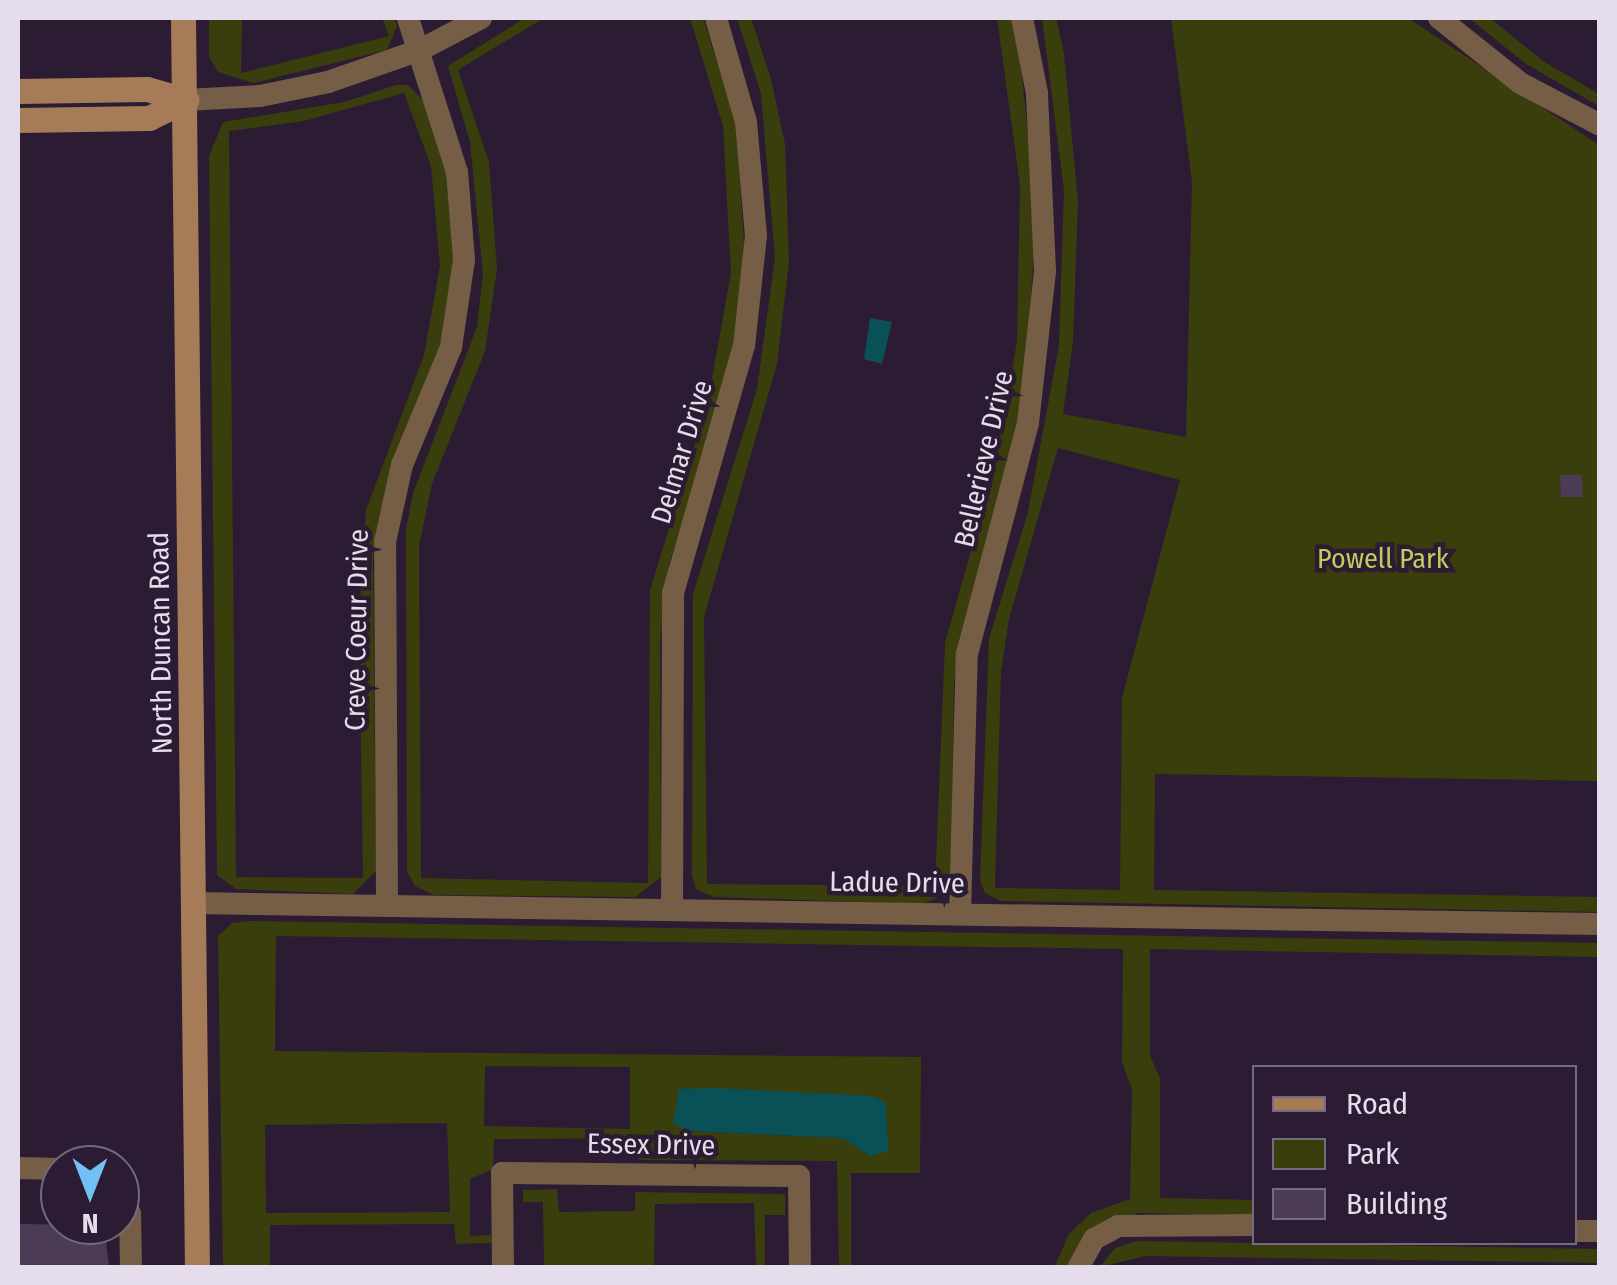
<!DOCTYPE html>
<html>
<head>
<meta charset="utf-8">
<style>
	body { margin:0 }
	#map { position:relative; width:1617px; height:1285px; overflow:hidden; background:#2b1c34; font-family:"Fira Sans Condensed",sans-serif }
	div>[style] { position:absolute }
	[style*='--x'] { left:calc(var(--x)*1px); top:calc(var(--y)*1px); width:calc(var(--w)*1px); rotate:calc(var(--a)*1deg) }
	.green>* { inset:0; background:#3a3d0c }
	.water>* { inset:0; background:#0a5157 }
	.building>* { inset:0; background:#4b3b55 }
	.street>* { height:22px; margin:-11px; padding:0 11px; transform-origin:11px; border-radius:11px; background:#765d45 }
	.secondary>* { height:25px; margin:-12.5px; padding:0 12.5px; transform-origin:12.5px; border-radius:12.5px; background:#a57c57 }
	span { translate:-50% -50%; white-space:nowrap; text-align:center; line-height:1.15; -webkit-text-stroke:9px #2b1c34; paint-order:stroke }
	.street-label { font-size:28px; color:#e5dcec }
	.park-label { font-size:28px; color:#c2cb5a }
	.frame { position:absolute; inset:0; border:20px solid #e5dcec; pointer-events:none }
	.legend { position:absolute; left:1252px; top:1065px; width:325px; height:180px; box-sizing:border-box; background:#2b1c34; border:2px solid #75697e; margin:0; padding:12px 18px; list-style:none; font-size:30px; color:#e5dcec }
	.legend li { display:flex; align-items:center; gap:20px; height:50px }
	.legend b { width:50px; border:2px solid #75697e }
	.north { position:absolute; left:40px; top:1145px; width:100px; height:100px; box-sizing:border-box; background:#2b1c34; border:2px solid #75697e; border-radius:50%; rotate:180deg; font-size:28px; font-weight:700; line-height:40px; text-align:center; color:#e5dcec }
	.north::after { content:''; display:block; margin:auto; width:35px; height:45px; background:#72c1f5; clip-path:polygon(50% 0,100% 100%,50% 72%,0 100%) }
</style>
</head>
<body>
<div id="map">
	<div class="green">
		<div style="clip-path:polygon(209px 18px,242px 18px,241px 73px,389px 36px,382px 18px,394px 18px,397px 26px,387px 50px,253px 83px,218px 72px,209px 57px)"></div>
		<div style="clip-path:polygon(525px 18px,544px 18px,458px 70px,489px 162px,497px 269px,485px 351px,432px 484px,419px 546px,421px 878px,648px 883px,650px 590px,707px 406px,731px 273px,723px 126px,690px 18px,703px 18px,736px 120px,746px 272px,725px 393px,669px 564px,660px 643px,661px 877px,635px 897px,434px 895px,415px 886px,407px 871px,406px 530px,413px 493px,477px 327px,483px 274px,470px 142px,448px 66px)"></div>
		<div style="clip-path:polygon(737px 18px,751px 18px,771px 79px,785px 144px,789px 262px,777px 364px,704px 617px,707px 884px,935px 886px,945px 643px,995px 466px,1017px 341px,1020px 185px,997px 18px,1011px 18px,1021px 65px,1036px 218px,1025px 392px,954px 681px,951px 880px,943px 895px,923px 904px,714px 897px,696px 889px,692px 875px,693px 594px,757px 389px,775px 258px,761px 94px)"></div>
		<div style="clip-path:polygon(evenodd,1042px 18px,1056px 18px,1064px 53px,1078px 202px,1073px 342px,1063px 414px,1186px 437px,1192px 182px,1171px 18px,1408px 18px,1599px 145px,1599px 781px,1155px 774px,1154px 890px,1599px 897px,1599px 912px,1001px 901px,985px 893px,980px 880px,989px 639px,1028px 512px,1059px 345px,1064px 190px,1042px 18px,1058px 448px,1180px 480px,1122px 698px,1120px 890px,995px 888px,1001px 672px,1009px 619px,1058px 448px)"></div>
		<div style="clip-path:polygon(1469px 18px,1490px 18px,1543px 61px,1599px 94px,1599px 106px,1526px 64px)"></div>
		<div style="clip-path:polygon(evenodd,396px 85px,408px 85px,424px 101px,449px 177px,456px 256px,446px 338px,379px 515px,373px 557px,376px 871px,353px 894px,236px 889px,217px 875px,209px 156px,223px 122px,344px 102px,396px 85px,404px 93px,431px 166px,440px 266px,424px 355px,366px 510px,359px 617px,363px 878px,236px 877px,229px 131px,304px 121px,404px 93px)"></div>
		<div style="clip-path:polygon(evenodd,250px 921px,1599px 943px,1600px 957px,1150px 949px,1150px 1056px,1160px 1078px,1160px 1198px,1254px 1200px,1254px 1215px,1138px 1213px,1090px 1232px,1069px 1267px,1054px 1268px,1069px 1234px,1091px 1213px,1130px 1199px,1132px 1089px,1122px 1062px,1123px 949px,276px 936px,275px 1051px,921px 1057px,920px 1173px,851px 1173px,851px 1267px,839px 1267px,837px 1161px,639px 1160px,638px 1138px,494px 1139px,493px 1169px,470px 1179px,470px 1236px,491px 1235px,492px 1243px,456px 1244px,454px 1224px,270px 1225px,270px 1267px,223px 1268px,218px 936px,232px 923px,250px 921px,485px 1066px,630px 1067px,630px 1129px,484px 1126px,485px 1066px,250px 921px,757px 1095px,873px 1096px,870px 1156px,842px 1138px,691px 1131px,757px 1095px,250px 921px,447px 1123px,450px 1212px,266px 1213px,265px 1125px,447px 1123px)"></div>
		<div style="clip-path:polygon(557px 1189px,559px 1212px,635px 1211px,635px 1192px,785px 1194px,785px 1215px,765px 1215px,765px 1267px,756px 1267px,754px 1203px,655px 1204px,654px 1267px,544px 1267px,543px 1202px,523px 1202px,523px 1190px)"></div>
		<div style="clip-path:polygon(1137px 1241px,1599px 1249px,1600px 1263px,1145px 1256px,1100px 1267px,1115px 1248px)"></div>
	</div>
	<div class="water">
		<div style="clip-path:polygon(870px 318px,892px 322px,882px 364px,864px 359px)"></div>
		<div style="clip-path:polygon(715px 1088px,873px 1096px,886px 1103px,888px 1151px,870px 1156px,842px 1138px,691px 1131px,673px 1124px,679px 1089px)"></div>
	</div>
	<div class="building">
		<div style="clip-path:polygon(1560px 475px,1582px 475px,1583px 497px,1561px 497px)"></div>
		<div style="clip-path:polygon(18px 1224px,104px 1225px,109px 1266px,18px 1268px)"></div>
	</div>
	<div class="street">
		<div style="--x:1439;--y:18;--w:104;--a:38.7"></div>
		<div style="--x:1520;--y:83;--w:90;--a:27.7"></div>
		<div style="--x:186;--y:100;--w:74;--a:-3.1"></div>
		<div style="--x:260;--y:96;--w:69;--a:-11.6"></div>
		<div style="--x:328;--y:82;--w:97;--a:-19.2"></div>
		<div style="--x:420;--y:50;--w:69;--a:-27.7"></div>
		<div style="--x:193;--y:903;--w:1407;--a:0.86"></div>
		<div style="--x:387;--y:905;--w:363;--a:-90.3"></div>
		<div style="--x:385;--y:542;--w:79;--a:-77.6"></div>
		<div style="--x:402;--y:465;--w:128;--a:-67.4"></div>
		<div style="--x:451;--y:347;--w:88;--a:-81.5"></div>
		<div style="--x:464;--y:260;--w:88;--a:-94.5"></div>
		<div style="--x:457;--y:172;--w:162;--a:-107.7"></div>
		<div style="--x:672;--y:909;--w:316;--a:-89.8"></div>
		<div style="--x:673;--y:593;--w:257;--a:-74"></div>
		<div style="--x:744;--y:346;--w:111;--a:-83.8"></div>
		<div style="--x:756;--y:236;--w:114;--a:-95"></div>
		<div style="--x:746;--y:122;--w:108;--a:-106.1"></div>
		<div style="--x:960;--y:914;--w:260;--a:-88.5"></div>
		<div style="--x:967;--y:654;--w:239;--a:-75.2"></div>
		<div style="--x:1028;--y:423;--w:153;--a:-83.6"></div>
		<div style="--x:1045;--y:271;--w:178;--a:-92.6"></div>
		<div style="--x:1037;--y:93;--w:76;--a:-101.3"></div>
		<div style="--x:18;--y:1168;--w:42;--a:1.4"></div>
		<div style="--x:120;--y:1190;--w:26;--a:67"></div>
		<div style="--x:130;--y:1214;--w:54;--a:88.9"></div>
		<div style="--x:1574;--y:1231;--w:26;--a:0"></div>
		<div style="--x:503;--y:1268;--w:95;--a:-90.6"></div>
		<div style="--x:502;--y:1173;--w:297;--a:0.6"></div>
		<div style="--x:799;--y:1176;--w:92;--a:89.4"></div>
		<div style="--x:1078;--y:1268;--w:33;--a:-61"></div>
		<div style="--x:1094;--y:1239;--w:27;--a:-28"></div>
		<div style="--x:1118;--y:1226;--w:136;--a:-0.4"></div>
	</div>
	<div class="secondary">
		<div style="--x:183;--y:18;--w:1250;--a:89.36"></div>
		<div style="--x:18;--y:91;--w:129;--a:-0.9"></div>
		<div style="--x:147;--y:89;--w:41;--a:15.8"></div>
		<div style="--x:18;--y:120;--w:131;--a:-0.9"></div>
		<div style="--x:149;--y:118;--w:41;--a:-25.9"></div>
	</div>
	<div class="street-label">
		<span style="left:682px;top:452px;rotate:-73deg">Delmar Drive</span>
		<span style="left:984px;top:459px;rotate:-77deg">Bellerieve Drive</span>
		<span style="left:357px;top:630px;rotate:-89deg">Creve Coeur Drive</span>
		<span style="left:161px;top:643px;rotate:-91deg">North Duncan Road</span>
		<span style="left:897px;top:883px;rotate:1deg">Ladue Drive</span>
		<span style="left:651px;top:1145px;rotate:1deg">Essex Drive</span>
	</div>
	<div class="park-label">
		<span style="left:1383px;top:559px">Powell Park</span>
	</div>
	<div class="frame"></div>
	<ul class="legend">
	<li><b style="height:12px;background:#a57c57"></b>Road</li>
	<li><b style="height:28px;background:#3a3d0c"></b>Park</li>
	<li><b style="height:28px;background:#4b3b55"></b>Building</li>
	</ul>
	<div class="north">N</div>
</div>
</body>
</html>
